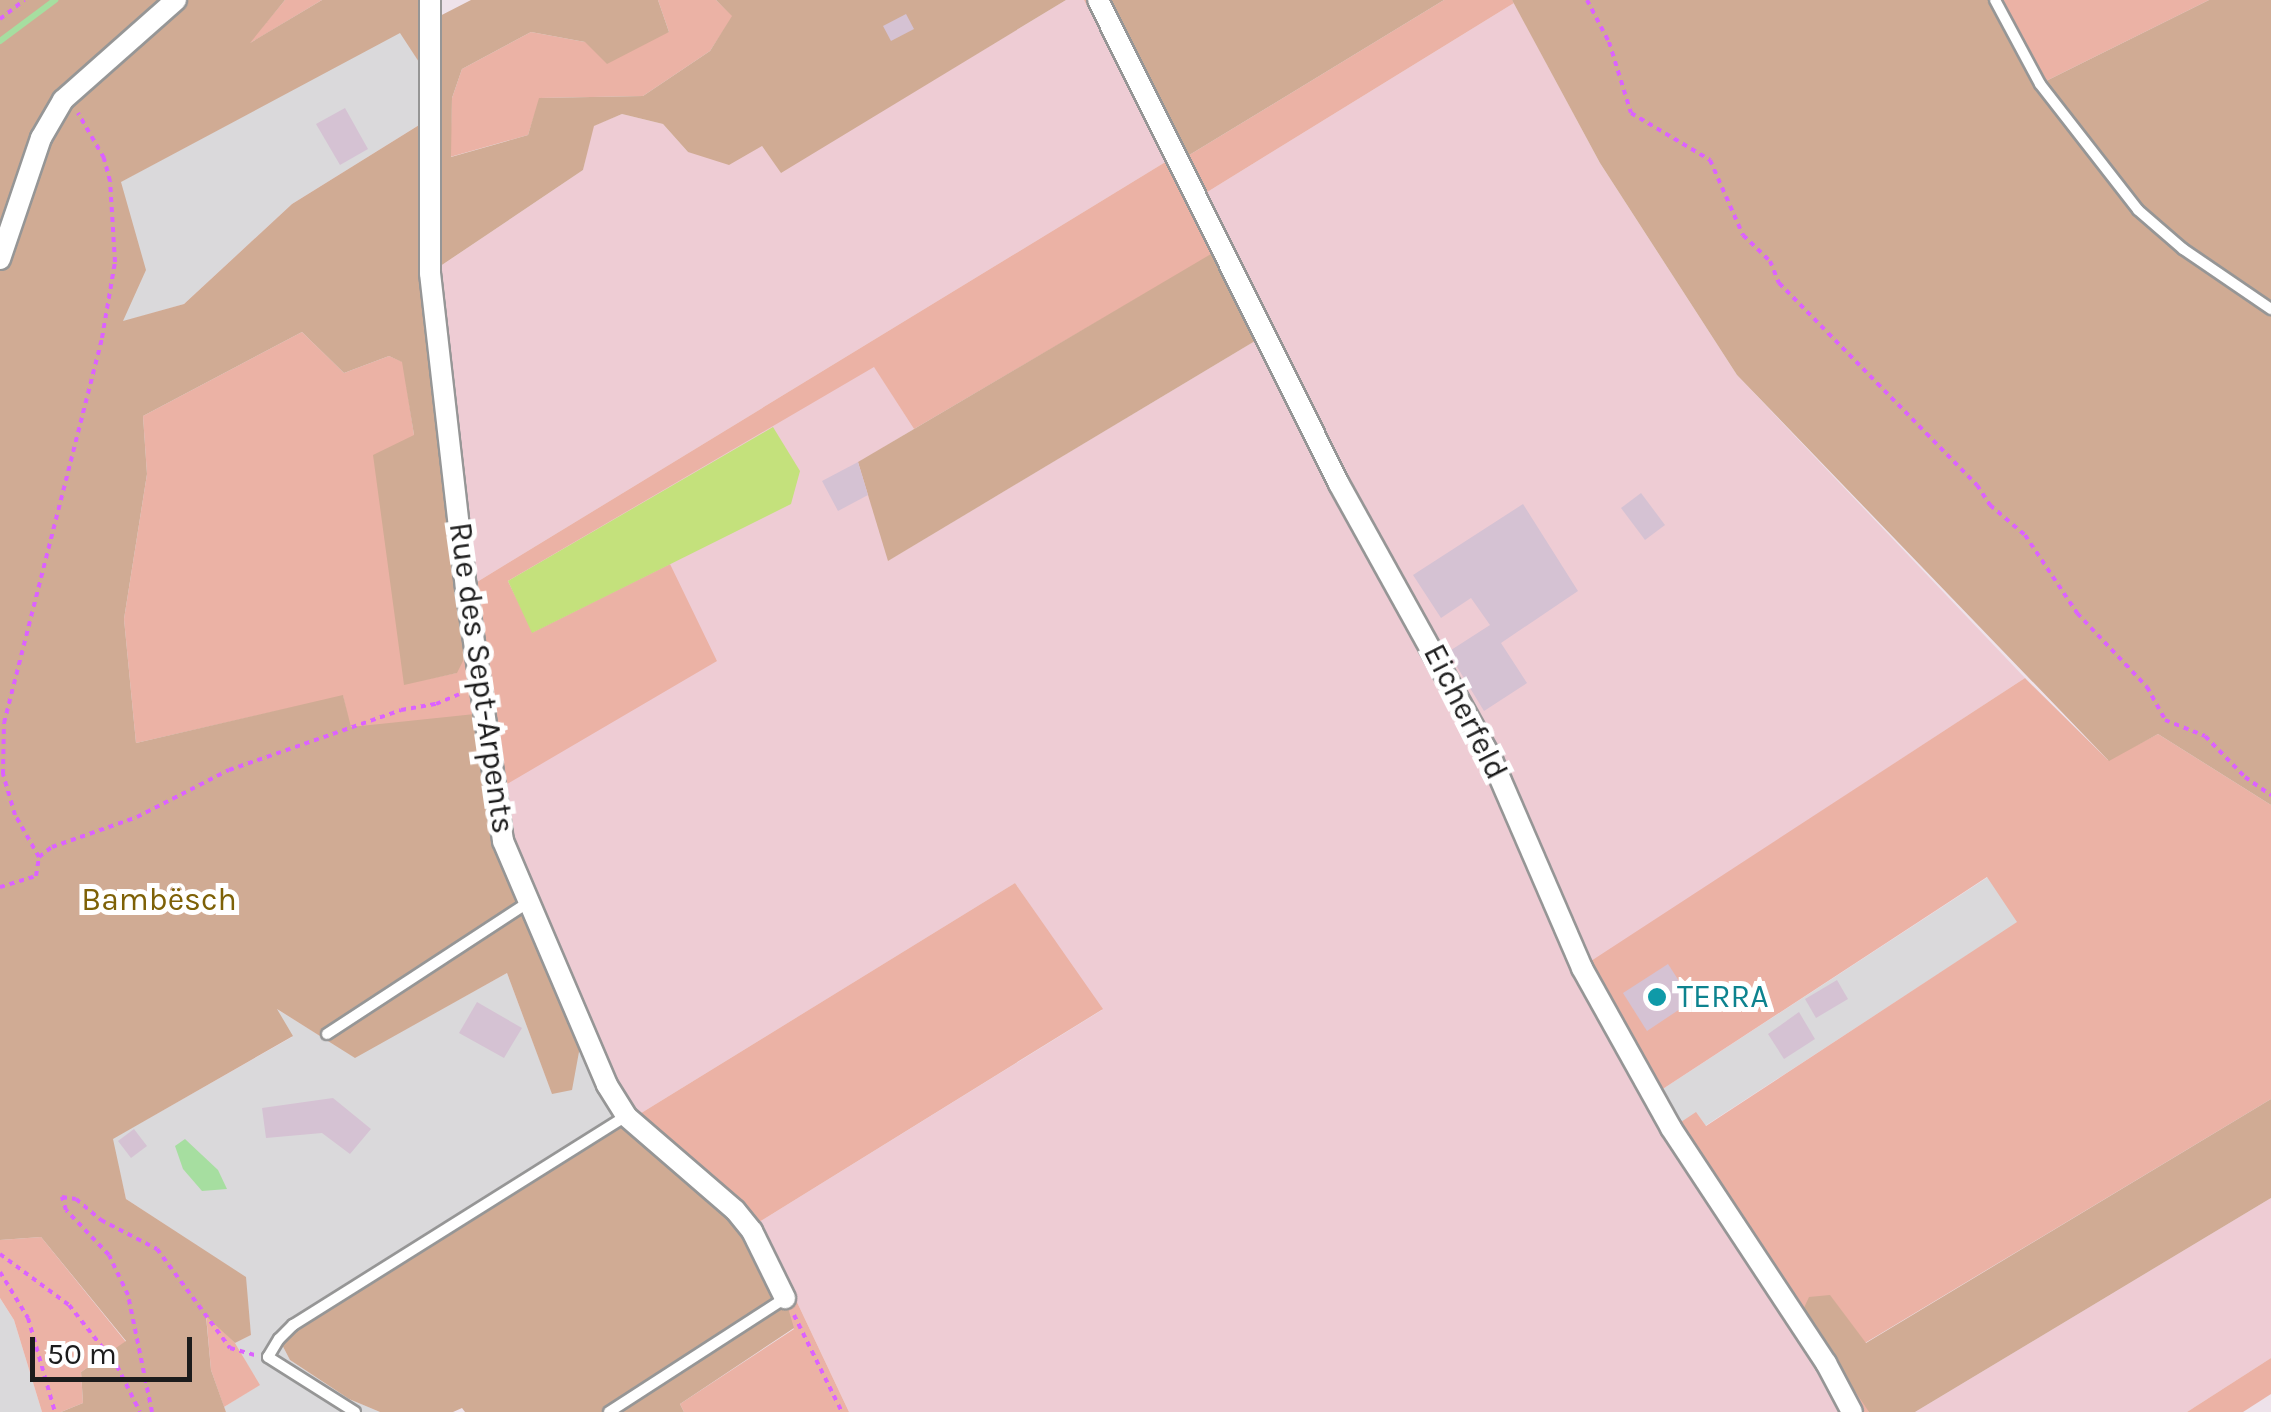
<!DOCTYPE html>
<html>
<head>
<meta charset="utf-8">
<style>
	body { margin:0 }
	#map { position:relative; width:2271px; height:1412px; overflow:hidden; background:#eee2ea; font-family:Karla,sans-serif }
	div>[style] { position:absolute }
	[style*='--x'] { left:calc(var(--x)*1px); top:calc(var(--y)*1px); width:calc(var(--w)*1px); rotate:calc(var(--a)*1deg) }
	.residential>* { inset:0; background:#dad9db }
	.farmland>* { inset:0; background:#eeccd4 }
	.grass>* { inset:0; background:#ebb2a5 }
	.forest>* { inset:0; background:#d0ab94 }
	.pitch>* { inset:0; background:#c4e17c }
	.water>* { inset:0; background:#a6dea0 }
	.stream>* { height:6px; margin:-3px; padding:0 3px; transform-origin:3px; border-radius:3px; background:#a6dea0 }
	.building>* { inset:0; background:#d5c2d3 }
	.path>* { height:4px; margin-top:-2px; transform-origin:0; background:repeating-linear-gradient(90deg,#dc62ff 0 5px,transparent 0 10px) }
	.roads { filter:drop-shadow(2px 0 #969696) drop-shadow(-2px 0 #969696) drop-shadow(0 2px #969696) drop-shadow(0 -2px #969696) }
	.lane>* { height:10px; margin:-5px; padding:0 5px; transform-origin:5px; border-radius:5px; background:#fff }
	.street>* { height:20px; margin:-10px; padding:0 10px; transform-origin:10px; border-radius:10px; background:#fff }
	.dots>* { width:28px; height:28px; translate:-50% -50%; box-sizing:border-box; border:5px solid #fff; border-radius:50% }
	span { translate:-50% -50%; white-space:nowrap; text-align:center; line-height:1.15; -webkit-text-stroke:10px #fff; paint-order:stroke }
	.street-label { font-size:32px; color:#1c1c1c }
	.park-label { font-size:32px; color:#7e6107 }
	.culture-label { font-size:32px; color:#0d838f }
	.left { translate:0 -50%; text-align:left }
	.scale { position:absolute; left:30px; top:1337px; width:162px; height:45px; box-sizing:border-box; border:5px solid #1c1c1c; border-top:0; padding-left:12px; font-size:30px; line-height:35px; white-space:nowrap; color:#1c1c1c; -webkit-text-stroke:8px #fff; paint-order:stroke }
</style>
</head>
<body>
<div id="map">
	<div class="residential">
		<div style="clip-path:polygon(400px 32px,432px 82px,432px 117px,292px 204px,184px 304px,122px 322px,120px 182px)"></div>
		<div style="clip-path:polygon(1988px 877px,2018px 922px,1705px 1126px,1671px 1128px,1652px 1096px)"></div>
		<div style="clip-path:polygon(507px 973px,552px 1093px,581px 1041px,619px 1121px,279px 1339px,290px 1360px,349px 1399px,380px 1412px,226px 1412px,224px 1407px,259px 1385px,235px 1343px,251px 1335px,245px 1277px,126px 1199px,112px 1139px,292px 1037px,275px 1008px,355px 1057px)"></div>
		<div style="clip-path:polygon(0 1298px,14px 1320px,42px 1412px,0 1412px)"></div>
	</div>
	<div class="farmland">
		<div style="clip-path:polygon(1066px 0,1084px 0,1167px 161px,477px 582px,439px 267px,583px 170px,593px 126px,622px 114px,663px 124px,688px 152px,762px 146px,781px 172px)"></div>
		<div style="clip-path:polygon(1514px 3px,1600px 163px,1737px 375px,2025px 678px,1591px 962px,1501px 756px,1341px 488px,1204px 194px)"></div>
		<div style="clip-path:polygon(1255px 341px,1478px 756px,1573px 974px,1655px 1122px,1818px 1370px,1840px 1412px,849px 1412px,759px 1222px,1102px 1010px,1015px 883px,638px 1115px,615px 1082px,511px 838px,502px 786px,717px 660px,508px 581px,874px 366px,914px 429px,859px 462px,889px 560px)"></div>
		<div style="clip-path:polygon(2271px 1198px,2271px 1358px,2187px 1412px,1915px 1412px)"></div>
	</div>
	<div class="grass">
		<div style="clip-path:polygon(285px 0,322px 0,247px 45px)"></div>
		<div style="clip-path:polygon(658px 0,716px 0,733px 16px,710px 51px,643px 96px,540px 98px,528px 135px,450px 157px,452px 98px,462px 69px,531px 32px,585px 42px,669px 32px)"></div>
		<div style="clip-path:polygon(evenodd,1084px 0,1107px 0,1186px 157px,1444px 0,1512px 0,1514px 3px,1204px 194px,1493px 760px,1502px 756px,1591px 961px,2025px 678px,2108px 760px,2158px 734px,2271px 805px,2271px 1099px,1865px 1343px,1830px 1296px,1869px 1412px,1840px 1412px,1818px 1370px,1655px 1122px,1573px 973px,1478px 756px,1326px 478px,1211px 255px,914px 429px,874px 367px,508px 581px,533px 632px,670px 564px,717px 661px,502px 787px,511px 838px,615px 1082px,638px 1115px,1015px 883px,1103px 1009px,759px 1222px,849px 1412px,684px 1412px,680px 1404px,794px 1329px,627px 1116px,581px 1041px,520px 908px,496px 844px,484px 794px,350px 727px,343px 696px,136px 743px,124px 619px,147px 474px,143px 416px,302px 332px,344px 373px,389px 356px,403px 362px,414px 435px,404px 684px,456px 673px,444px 333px,477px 582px,1167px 161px,1084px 0,1987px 877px,2017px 922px,1706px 1126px,1696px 1112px,1672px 1128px,1652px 1096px,1987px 877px)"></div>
		<div style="clip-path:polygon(1995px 0,2209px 0,2040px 84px)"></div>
		<div style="clip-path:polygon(41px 1237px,126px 1342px,81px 1372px,83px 1403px,61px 1412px,42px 1412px,14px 1320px,0 1298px,0 1240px)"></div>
		<div style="clip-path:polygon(206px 1314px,235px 1343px,260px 1385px,224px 1407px,211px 1370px)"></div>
		<div style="clip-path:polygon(2271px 1358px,2271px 1394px,2243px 1412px,2187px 1412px)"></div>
	</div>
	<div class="forest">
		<div style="clip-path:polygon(evenodd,0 0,285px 0,250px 43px,322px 0,428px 0,432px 20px,471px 0,658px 0,669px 32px,607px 64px,585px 42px,531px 32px,462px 69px,452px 98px,451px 157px,528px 135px,539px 98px,643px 96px,710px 51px,732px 16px,716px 0,1066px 0,781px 173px,762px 146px,729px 165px,688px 152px,663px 124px,622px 114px,594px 126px,583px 170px,430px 273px,467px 653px,457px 673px,404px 685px,373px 455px,414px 435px,402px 362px,389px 356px,344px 373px,302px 332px,143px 416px,147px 474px,124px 619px,136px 743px,343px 695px,351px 727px,475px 714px,496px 844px,581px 1041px,572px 1090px,552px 1094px,507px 973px,355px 1058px,277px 1009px,293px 1036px,113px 1139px,126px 1199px,246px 1277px,251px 1335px,235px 1343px,206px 1316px,211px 1370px,226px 1412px,61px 1412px,83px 1403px,81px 1372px,126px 1341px,41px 1237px,0 1240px,0 0,400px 33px,432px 82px,432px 117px,292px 204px,184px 304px,123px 321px,146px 270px,121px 182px,400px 33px)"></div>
		<div style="clip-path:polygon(1107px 0,1444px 0,1186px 157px)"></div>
		<div style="clip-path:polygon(1512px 0,1995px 0,2040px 84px,2209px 0,2271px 0,2271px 805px,2158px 734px,2109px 761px,1737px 375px,1600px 163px)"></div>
		<div style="clip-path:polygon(1211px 254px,1255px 341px,888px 561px,858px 462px)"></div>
		<div style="clip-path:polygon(2271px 1099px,2271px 1198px,1915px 1412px,1869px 1412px,1802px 1312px,1809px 1297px,1830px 1295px,1866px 1343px)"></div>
		<div style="clip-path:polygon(626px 1116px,735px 1210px,785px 1298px,794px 1328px,680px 1404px,684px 1412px,465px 1412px,462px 1408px,453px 1412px,380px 1412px,349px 1399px,290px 1360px,279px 1339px)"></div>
	</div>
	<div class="pitch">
		<div style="clip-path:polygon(773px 427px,800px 471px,791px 504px,532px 633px,508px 581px)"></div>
	</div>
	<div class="water">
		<div style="clip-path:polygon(185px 1139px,218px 1170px,227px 1189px,202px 1191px,183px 1169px,175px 1146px)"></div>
	</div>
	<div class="stream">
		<div style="--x:0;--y:41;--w:69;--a:-36.7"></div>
	</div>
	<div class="building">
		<div style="clip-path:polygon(906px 14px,914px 29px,891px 41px,883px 26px)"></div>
		<div style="clip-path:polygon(345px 108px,368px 149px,340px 165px,316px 124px)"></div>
		<div style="clip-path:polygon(858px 462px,868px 495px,838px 511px,822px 481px)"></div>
		<div style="clip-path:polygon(1641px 493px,1665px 525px,1645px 540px,1621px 508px)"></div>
		<div style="clip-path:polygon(1523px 504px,1578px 591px,1501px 643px,1527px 683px,1484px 711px,1448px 652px,1490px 625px,1471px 598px,1441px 618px,1413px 575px)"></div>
		<div style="clip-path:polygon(1668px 964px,1692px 1001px,1647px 1031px,1623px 993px)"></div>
		<div style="clip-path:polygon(1837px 980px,1848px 999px,1816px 1018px,1805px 999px)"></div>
		<div style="clip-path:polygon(477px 1002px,522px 1028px,504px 1058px,459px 1033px)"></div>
		<div style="clip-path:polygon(1799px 1012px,1815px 1039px,1784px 1059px,1768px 1034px)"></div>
		<div style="clip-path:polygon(333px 1098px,371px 1129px,350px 1154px,322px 1133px,266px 1138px,262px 1108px)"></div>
		<div style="clip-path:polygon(134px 1129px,147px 1146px,131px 1158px,118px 1141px)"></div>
	</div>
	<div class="path">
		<div style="--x:1587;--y:0;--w:47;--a:62.4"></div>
		<div style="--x:1609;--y:42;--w:74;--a:72.8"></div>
		<div style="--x:1631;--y:113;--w:92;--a:30.7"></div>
		<div style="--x:1710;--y:160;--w:82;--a:66.3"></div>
		<div style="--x:1743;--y:235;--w:37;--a:44"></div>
		<div style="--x:1770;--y:261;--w:24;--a:68"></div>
		<div style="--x:1779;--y:283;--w:283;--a:45.6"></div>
		<div style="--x:1977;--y:485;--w:24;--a:57"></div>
		<div style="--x:1990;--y:505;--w:46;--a:40.6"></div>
		<div style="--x:2025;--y:535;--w:94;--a:56.3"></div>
		<div style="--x:2077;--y:613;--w:102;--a:46.6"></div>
		<div style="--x:2147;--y:687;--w:38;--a:61"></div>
		<div style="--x:2165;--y:720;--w:43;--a:21.8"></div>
		<div style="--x:2205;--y:736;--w:57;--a:45.7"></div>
		<div style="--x:2245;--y:777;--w:32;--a:35"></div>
		<div style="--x:0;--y:19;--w:31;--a:-38"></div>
		<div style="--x:39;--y:857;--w:48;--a:-119.7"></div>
		<div style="--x:15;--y:815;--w:43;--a:-106.3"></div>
		<div style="--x:3;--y:774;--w:51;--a:-88.9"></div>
		<div style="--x:4;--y:723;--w:397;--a:-75.7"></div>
		<div style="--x:102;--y:338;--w:77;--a:-80.3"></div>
		<div style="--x:115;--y:262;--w:81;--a:-93.5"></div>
		<div style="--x:110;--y:181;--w:24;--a:-105"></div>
		<div style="--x:104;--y:158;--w:52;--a:-120"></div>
		<div style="--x:0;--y:887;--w:38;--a:-17"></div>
		<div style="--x:36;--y:876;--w:19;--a:-81"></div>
		<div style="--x:39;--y:857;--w:16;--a:-38"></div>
		<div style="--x:52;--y:847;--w:90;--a:-19.4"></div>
		<div style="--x:137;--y:817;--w:103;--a:-27.1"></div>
		<div style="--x:229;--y:770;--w:182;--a:-19.2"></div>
		<div style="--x:401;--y:710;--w:36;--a:-10"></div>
		<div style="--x:436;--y:704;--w:25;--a:-23"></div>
		<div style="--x:0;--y:1254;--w:86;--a:36.5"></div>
		<div style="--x:69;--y:1305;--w:78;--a:51.8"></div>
		<div style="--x:117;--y:1366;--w:51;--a:63.4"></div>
		<div style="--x:0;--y:1272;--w:54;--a:58.7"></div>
		<div style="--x:28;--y:1318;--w:98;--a:74"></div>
		<div style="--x:794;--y:1315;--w:108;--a:63.7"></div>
		<div style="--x:152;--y:1412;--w:119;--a:-101.6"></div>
		<div style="--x:128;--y:1295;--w:44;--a:-115.4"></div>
		<div style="--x:109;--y:1255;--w:62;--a:-133.7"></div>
		<div style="--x:66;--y:1210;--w:14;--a:-107"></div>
		<div style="--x:62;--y:1197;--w:14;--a:8"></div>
		<div style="--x:76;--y:1199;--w:33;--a:40"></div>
		<div style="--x:101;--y:1220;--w:63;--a:27.4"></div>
		<div style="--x:157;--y:1249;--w:123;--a:53.6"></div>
		<div style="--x:230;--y:1348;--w:26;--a:16"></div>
	</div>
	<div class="roads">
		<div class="lane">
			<div style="--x:1995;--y:0;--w:95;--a:61.8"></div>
			<div style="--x:2040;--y:84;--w:160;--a:52.1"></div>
			<div style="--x:2138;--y:210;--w:60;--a:40.9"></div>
			<div style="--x:2183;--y:249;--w:107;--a:34.3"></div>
			<div style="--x:327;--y:1034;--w:238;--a:-33.2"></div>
			<div style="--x:355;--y:1412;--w:103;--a:-147.7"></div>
			<div style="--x:268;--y:1357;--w:21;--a:-59"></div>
			<div style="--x:279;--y:1339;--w:20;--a:-45"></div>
			<div style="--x:293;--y:1325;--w:392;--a:-32.1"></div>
			<div style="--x:609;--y:1412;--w:210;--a:-32.9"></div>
		</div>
		<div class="street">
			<div style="--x:430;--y:0;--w:273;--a:90"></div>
			<div style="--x:430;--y:273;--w:316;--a:83.5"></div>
			<div style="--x:466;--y:587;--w:257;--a:81.7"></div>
			<div style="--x:503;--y:841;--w:265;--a:66.9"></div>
			<div style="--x:607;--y:1085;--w:36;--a:58"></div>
			<div style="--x:626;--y:1116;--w:144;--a:40.8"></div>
			<div style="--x:735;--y:1210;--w:27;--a:51"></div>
			<div style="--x:752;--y:1231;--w:75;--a:63.8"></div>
			<div style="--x:1098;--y:0;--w:541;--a:63.53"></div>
			<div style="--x:1339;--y:484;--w:316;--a:61"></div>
			<div style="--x:1492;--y:760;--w:227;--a:66.6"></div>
			<div style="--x:1582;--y:968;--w:183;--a:60.9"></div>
			<div style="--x:1671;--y:1128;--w:282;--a:56.6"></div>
			<div style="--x:1826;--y:1363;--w:55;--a:62"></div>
			<div style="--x:0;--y:259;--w:128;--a:-71.3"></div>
			<div style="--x:41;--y:138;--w:44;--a:-59.9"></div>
			<div style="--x:63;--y:100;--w:151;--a:-41.5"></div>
		</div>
	</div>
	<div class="dots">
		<div style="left:1657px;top:997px;background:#0f9aa8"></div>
	</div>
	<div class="street-label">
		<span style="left:481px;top:678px;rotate:82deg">Rue des Sept-Arpents</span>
		<span style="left:1465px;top:712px;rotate:63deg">Eicherfeld</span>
	</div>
	<div class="park-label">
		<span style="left:159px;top:900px">Bambësch</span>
	</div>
	<div class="culture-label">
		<span class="left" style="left:1677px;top:997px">TERRA</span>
	</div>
	<div class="scale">50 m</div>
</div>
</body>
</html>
